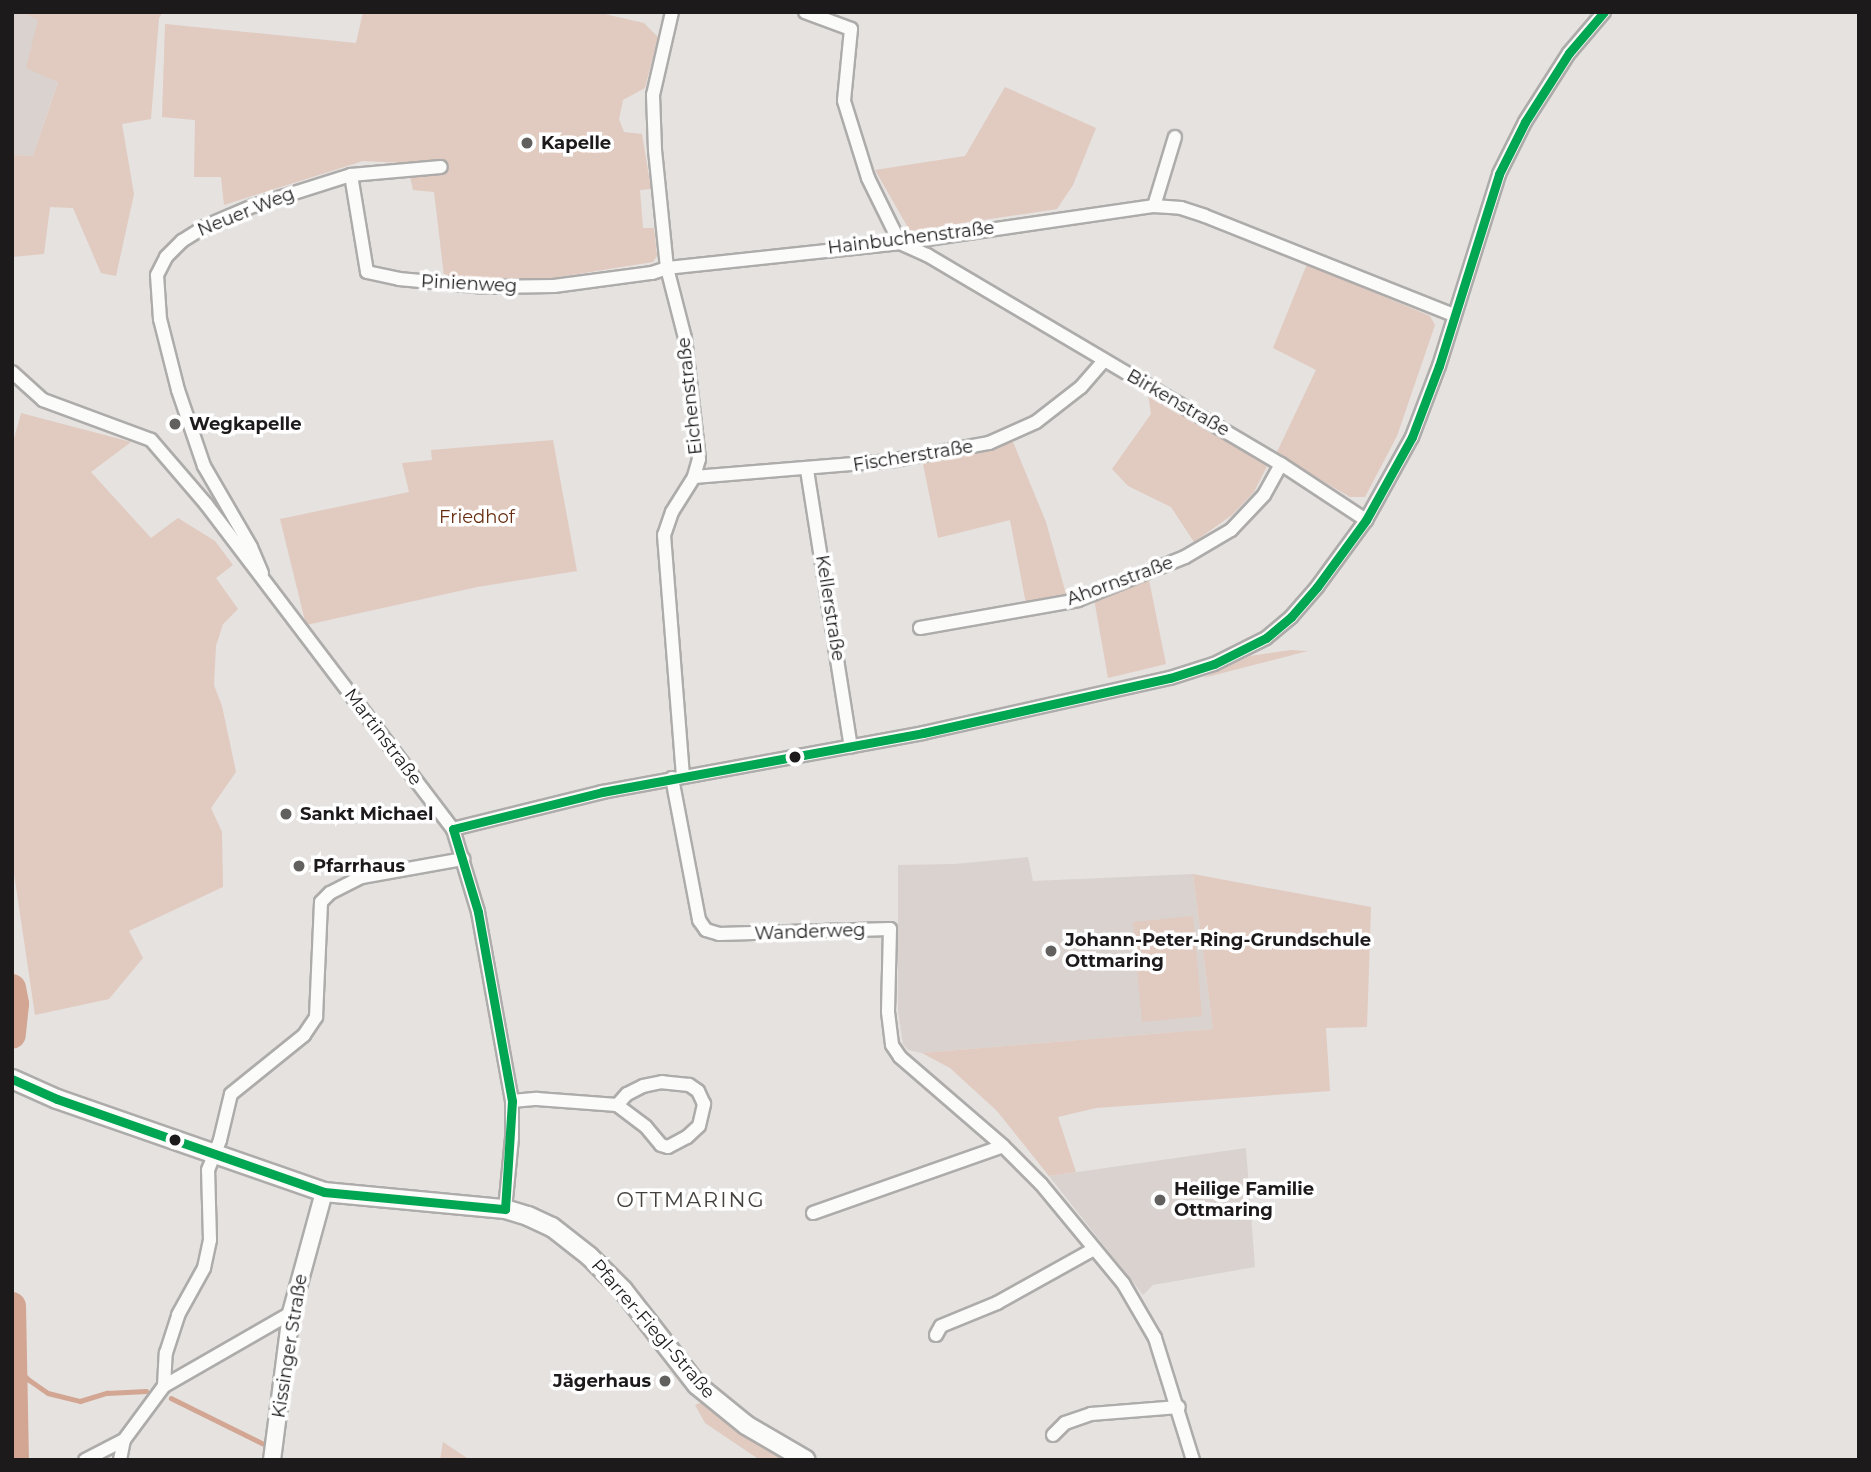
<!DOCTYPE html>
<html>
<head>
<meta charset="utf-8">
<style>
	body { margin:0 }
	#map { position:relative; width:1871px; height:1472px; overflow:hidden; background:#e5e2e0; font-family:Montserrat,sans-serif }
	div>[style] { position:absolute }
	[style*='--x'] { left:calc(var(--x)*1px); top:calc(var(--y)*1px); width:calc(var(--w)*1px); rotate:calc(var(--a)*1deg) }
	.built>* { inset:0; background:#dad2ce }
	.green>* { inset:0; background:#e1cabf }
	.stream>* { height:4.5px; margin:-2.25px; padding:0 2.25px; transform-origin:2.25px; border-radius:2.25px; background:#d2a692 }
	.river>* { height:28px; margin:-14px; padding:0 14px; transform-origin:14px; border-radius:14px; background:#d2a692 }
	.roads { filter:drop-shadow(2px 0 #adacaa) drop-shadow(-2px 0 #adacaa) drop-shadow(0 2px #adacaa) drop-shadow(0 -2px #adacaa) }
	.minor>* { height:12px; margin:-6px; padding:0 6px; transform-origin:6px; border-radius:6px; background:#fbfbfa }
	.tertiary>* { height:16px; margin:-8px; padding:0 8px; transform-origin:8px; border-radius:8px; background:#fbfbfa }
	.secondary>* { height:18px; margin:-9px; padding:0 9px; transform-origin:9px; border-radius:9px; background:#fbfbfa }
	.bus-1>* { height:9px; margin:-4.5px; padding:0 4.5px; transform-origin:4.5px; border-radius:4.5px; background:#00a651 }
	.dots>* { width:19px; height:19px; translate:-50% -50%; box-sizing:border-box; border:4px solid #fff; border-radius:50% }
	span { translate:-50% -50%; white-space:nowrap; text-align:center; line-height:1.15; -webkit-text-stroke:7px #fff; paint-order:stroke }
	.poi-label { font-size:18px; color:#1c1a1a; font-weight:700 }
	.left { translate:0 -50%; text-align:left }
	.right { translate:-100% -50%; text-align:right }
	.street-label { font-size:18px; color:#1c1a1a }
	.park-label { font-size:18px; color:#672e10 }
	.quarter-label { font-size:21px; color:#45413f; letter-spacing:2px }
	.frame { position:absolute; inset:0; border:14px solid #1c1a1a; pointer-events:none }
</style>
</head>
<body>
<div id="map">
	<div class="built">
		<div style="clip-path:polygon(12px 12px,22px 12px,38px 19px,58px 81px,33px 156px,12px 155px)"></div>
		<div style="clip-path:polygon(1028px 857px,1033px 881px,1193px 874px,1213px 1029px,922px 1053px,908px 1050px,903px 1044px,898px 1012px,898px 865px,954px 864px)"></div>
		<div style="clip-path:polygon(1246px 1148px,1255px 1267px,1153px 1285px,1143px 1295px,1049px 1176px)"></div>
	</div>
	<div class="green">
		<div style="clip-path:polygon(22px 12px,163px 12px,159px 18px,151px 119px,122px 124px,134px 194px,116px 276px,101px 273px,73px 208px,50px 207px,44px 254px,12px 257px,12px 155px,33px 156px,58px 82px,26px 68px,38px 20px)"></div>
		<div style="clip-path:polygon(363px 12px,596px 12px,644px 23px,658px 37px,645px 88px,623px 100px,619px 119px,624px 132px,642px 134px,651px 189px,640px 190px,643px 228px,654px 228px,657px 256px,653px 262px,553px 278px,483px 279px,444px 276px,434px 192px,413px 190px,407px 163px,363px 161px,224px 205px,221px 177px,194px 177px,195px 120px,162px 117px,165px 24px,356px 43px)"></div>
		<div style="clip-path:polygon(1005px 87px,1096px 128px,1073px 185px,1057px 209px,910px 231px,875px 170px,965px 156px)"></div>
		<div style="clip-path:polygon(1307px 264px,1430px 316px,1435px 325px,1397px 436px,1365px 497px,1350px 497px,1276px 454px,1316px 370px,1273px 348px)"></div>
		<div style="clip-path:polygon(1148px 394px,1267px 466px,1254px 492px,1232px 515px,1194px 542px,1171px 507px,1128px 486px,1112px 469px,1151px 414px)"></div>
		<div style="clip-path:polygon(21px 413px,131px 442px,91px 472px,151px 538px,178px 518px,215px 541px,233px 565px,216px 578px,238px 609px,223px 624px,216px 646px,214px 685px,222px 706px,236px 772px,211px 808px,222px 832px,223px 887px,129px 931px,143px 958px,109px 999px,35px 1015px,12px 860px,12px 446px)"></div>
		<div style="clip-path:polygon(553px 440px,577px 571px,477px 587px,306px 625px,280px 519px,409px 492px,402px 463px,432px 460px,431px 450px)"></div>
		<div style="clip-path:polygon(1013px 442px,1046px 522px,1066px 594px,1026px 604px,1010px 520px,938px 538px,923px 464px)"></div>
		<div style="clip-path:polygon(1149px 580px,1166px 664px,1108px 678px,1094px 599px)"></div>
		<div style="clip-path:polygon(1291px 650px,1308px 651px,1203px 678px,1250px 656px)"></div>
		<div style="clip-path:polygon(1193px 874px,1371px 907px,1367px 1027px,1326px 1028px,1330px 1091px,1096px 1108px,1058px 1117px,1076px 1172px,1049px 1176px,997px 1111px,950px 1068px,922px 1053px,1213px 1029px)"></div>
		<div style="clip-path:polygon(1193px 916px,1202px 1016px,1142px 1022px,1133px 922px)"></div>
		<div style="clip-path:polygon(702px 1402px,713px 1407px,730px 1423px,788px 1460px,760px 1460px,705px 1423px,695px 1405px)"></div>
		<div style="clip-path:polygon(443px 1442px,470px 1460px,440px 1460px)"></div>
	</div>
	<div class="stream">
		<div style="--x:14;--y:1364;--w:21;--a:47"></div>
		<div style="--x:28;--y:1379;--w:24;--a:35"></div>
		<div style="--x:48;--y:1393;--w:33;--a:14"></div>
		<div style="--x:80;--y:1401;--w:28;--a:-17"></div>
		<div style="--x:107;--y:1393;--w:39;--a:-3"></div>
		<div style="--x:171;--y:1398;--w:102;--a:26.3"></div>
	</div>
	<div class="river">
		<div style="--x:12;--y:988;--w:16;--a:79"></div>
		<div style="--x:15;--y:1004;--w:31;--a:96"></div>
		<div style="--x:12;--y:1306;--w:154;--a:88.9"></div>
	</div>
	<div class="roads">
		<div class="minor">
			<div style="--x:672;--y:12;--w:85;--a:102.9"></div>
			<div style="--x:653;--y:95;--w:55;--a:87.9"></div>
			<div style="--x:655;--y:150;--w:119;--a:84.2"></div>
			<div style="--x:667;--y:268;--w:72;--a:75.6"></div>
			<div style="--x:685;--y:338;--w:122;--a:83.4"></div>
			<div style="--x:699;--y:459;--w:19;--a:106"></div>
			<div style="--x:694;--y:477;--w:41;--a:122.2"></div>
			<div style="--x:672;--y:512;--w:24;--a:109"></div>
			<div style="--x:664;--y:535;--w:242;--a:85.5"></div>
			<div style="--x:805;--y:12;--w:49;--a:20.3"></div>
			<div style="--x:851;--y:29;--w:72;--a:95.6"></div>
			<div style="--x:844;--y:101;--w:81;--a:72.7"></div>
			<div style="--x:868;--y:178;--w:72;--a:63.8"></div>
			<div style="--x:900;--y:243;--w:30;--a:24"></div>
			<div style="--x:927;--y:255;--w:411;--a:30.6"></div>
			<div style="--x:1281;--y:464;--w:102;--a:33.4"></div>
			<div style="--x:351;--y:175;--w:98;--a:80.6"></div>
			<div style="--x:367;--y:272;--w:33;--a:12"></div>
			<div style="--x:399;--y:279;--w:87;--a:5.3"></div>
			<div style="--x:486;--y:287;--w:68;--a:-0.8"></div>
			<div style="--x:554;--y:286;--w:99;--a:-7.6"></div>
			<div style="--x:652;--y:273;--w:16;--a:-18"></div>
			<div style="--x:667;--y:268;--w:234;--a:-6.1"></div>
			<div style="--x:900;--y:243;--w:257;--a:-8.3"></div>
			<div style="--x:1154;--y:206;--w:27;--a:4"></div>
			<div style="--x:1181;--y:208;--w:25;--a:18"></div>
			<div style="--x:1205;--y:216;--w:268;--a:21.7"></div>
			<div style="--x:1154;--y:206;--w:72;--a:-73.1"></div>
			<div style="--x:12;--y:372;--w:42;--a:42.1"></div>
			<div style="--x:43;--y:400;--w:115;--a:20.3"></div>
			<div style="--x:151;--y:440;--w:84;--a:49.3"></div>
			<div style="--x:206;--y:504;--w:408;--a:52.8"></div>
			<div style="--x:453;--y:829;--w:87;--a:73.2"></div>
			<div style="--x:478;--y:912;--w:192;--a:79.8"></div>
			<div style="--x:512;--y:1101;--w:37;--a:90"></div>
			<div style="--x:512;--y:1138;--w:71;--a:95.6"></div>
			<div style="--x:807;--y:470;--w:280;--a:81"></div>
			<div style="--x:694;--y:477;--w:197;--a:-4.7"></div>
			<div style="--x:890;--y:461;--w:101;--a:-10.3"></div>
			<div style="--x:989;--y:443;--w:51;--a:-24.1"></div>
			<div style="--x:1036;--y:422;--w:57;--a:-37.9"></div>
			<div style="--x:1081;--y:387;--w:35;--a:-49"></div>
			<div style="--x:262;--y:573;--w:28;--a:-113"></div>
			<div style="--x:251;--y:547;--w:94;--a:-120.1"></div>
			<div style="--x:204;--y:466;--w:80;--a:-108.9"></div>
			<div style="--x:178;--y:390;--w:73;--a:-104.2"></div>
			<div style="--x:160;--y:319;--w:44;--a:-93.9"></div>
			<div style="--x:157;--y:275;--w:20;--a:-63"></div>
			<div style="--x:166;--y:257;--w:23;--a:-45"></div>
			<div style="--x:182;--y:241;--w:28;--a:-32"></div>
			<div style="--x:206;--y:226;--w:51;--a:-23.1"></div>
			<div style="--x:253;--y:206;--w:103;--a:-17.6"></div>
			<div style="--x:351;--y:175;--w:90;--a:-5.1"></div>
			<div style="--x:920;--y:628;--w:160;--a:-10"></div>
			<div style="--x:1078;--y:600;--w:115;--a:-21.9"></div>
			<div style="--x:1185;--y:557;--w:53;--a:-30.4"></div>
			<div style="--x:1231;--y:530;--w:48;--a:-46.7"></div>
			<div style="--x:1264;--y:495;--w:35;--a:-61"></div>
			<div style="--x:672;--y:778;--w:145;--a:79.2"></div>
			<div style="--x:699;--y:920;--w:12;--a:55"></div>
			<div style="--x:706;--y:930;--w:14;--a:17"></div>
			<div style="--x:719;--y:934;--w:171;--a:-1.7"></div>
			<div style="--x:890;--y:929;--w:83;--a:91.4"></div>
			<div style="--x:888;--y:1012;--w:33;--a:83"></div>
			<div style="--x:892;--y:1045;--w:14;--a:56"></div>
			<div style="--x:900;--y:1057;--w:136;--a:40.8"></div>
			<div style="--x:1003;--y:1146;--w:54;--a:45"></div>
			<div style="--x:1041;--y:1184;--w:129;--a:50.4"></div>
			<div style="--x:1123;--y:1283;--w:64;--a:59.8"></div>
			<div style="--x:1155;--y:1338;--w:128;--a:72.7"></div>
			<div style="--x:453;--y:829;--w:154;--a:-13.9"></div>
			<div style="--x:602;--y:792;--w:326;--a:-10.4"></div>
			<div style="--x:923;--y:733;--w:253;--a:-12.6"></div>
			<div style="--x:1170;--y:678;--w:46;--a:-17.7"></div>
			<div style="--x:1214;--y:664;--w:58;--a:-26.6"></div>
			<div style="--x:1266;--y:638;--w:33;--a:-40"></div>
			<div style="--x:1291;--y:617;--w:40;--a:-49"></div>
			<div style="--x:1317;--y:587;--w:83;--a:-53.8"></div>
			<div style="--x:1366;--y:520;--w:95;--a:-61"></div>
			<div style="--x:1412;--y:437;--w:76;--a:-69.2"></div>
			<div style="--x:1439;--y:366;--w:201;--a:-72.6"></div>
			<div style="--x:1499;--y:174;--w:58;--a:-63.4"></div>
			<div style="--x:1525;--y:122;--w:82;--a:-57.5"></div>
			<div style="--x:1569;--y:53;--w:54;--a:-49.5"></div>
			<div style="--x:512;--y:1101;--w:25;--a:-5"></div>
			<div style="--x:537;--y:1099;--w:80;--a:4.3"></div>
			<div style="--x:617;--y:1105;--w:36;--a:37"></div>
			<div style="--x:646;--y:1127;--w:23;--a:50"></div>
			<div style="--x:661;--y:1145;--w:7;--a:16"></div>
			<div style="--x:668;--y:1147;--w:21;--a:-28"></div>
			<div style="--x:687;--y:1137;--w:16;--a:-43"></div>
			<div style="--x:699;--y:1126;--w:23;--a:-77"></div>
			<div style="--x:704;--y:1104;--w:14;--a:-115"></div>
			<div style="--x:698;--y:1091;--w:11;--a:-146"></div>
			<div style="--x:689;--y:1085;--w:27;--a:-174"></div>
			<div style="--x:662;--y:1082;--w:19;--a:168"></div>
			<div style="--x:643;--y:1086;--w:18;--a:153"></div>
			<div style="--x:627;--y:1094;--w:15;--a:132"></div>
			<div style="--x:813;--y:1213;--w:201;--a:-19.4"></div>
			<div style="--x:936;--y:1335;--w:10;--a:-61"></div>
			<div style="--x:941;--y:1326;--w:61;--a:-22.3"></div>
			<div style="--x:997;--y:1303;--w:111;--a:-29.1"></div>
			<div style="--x:164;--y:1386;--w:33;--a:-87"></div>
			<div style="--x:166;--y:1353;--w:40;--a:-72"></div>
			<div style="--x:178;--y:1315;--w:54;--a:-61"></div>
			<div style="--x:204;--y:1268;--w:29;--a:-78"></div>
			<div style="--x:210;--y:1240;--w:70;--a:-91.6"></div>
			<div style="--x:208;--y:1170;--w:32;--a:-68"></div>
			<div style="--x:220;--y:1140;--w:47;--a:-76.6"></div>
			<div style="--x:231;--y:1094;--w:94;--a:-38.9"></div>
			<div style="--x:304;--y:1035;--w:22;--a:-56"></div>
			<div style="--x:316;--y:1017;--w:115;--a:-87.5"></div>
			<div style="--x:321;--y:902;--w:13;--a:-45"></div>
			<div style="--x:330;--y:893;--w:36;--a:-27"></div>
			<div style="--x:362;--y:877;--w:103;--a:-10.1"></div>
			<div style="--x:1053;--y:1435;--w:17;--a:-45"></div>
			<div style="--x:1065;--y:1423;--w:28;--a:-19"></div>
			<div style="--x:1091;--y:1414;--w:88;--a:-4.5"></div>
			<div style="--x:85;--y:1460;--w:44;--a:-27.1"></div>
			<div style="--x:124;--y:1440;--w:67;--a:-53.5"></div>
			<div style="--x:164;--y:1386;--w:146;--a:-29.9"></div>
			<div style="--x:120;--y:1460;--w:20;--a:-79"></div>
		</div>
		<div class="tertiary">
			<div style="--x:272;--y:1460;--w:148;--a:-82.6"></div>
			<div style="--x:291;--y:1313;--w:125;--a:-74.7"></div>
		</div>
		<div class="secondary">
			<div style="--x:12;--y:1079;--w:49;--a:24"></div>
			<div style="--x:57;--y:1099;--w:283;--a:19.2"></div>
			<div style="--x:324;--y:1192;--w:182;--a:5.4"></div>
			<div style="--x:505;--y:1209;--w:24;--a:17"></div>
			<div style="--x:528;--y:1216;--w:26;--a:25"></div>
			<div style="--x:552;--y:1227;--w:47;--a:38.1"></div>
			<div style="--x:589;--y:1256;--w:48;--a:45"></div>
			<div style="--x:623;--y:1290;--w:120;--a:52.1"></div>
			<div style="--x:697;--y:1385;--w:63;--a:39.2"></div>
			<div style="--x:746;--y:1425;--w:69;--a:30.3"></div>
		</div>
	</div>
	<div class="bus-1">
		<div style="--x:453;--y:829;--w:154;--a:-13.9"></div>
		<div style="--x:602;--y:792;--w:326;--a:-10.4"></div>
		<div style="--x:923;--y:733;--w:253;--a:-12.6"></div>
		<div style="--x:1170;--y:678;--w:46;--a:-17.7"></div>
		<div style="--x:1214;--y:664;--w:58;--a:-26.6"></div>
		<div style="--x:1266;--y:638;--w:33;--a:-40"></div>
		<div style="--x:1291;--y:617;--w:40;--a:-49"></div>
		<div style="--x:1317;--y:587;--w:83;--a:-53.8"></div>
		<div style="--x:1366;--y:520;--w:95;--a:-61"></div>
		<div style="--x:1412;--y:437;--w:76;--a:-69.2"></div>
		<div style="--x:1439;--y:366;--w:201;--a:-72.6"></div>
		<div style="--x:1499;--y:174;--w:58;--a:-63.4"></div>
		<div style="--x:1525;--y:122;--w:82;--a:-57.5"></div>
		<div style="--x:1569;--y:53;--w:54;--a:-49.5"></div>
		<div style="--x:453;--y:829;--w:87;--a:73.2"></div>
		<div style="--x:478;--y:912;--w:192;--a:79.8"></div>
		<div style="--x:512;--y:1101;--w:108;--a:93.7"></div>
		<div style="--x:12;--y:1079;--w:49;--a:24"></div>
		<div style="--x:57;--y:1099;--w:283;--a:19.2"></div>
		<div style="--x:324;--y:1192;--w:182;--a:5.4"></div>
	</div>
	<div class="dots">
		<div style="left:527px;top:143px;background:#62605f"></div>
		<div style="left:175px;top:424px;background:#62605f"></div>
		<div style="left:795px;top:757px;background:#1c1a1a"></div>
		<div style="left:286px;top:814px;background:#62605f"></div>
		<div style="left:299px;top:866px;background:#62605f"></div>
		<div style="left:1051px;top:951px;background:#62605f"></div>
		<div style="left:175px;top:1140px;background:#1c1a1a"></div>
		<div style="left:1160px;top:1200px;background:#62605f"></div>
		<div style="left:665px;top:1381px;background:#62605f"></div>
	</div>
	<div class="poi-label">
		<span class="left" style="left:541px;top:143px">Kapelle</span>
		<span class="left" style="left:189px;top:424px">Wegkapelle</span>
		<span class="left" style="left:300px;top:814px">Sankt Michael</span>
		<span class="left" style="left:313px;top:866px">Pfarrhaus</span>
		<span class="left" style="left:1065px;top:951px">Johann-Peter-Ring-Grundschule<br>Ottmaring</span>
		<span class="left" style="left:1174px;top:1200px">Heilige Familie<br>Ottmaring</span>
		<span class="right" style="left:651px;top:1381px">Jägerhaus</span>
	</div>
	<div class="street-label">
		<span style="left:246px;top:212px;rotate:-22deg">Neuer Weg</span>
		<span style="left:911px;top:238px;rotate:-7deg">Hainbuchenstraße</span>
		<span style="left:469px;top:284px;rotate:3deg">Pinienweg</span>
		<span style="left:690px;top:396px;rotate:-96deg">Eichenstraße</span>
		<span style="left:1178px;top:403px;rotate:30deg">Birkenstraße</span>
		<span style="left:913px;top:456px;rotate:-9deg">Fischerstraße</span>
		<span style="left:1120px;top:581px;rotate:-20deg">Ahornstraße</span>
		<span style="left:830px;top:608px;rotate:81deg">Kellerstraße</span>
		<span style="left:383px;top:737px;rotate:53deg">Martinstraße</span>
		<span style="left:810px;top:932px;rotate:-2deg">Wanderweg</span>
		<span style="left:653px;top:1329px;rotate:49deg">Pfarrer-Fiegl-Straße</span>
		<span style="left:290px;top:1346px;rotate:-81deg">Kissinger Straße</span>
	</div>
	<div class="park-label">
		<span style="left:477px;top:517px">Friedhof</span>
	</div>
	<div class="quarter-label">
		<span style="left:691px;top:1200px">OTTMARING</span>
	</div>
	<div class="frame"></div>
</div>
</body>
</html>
